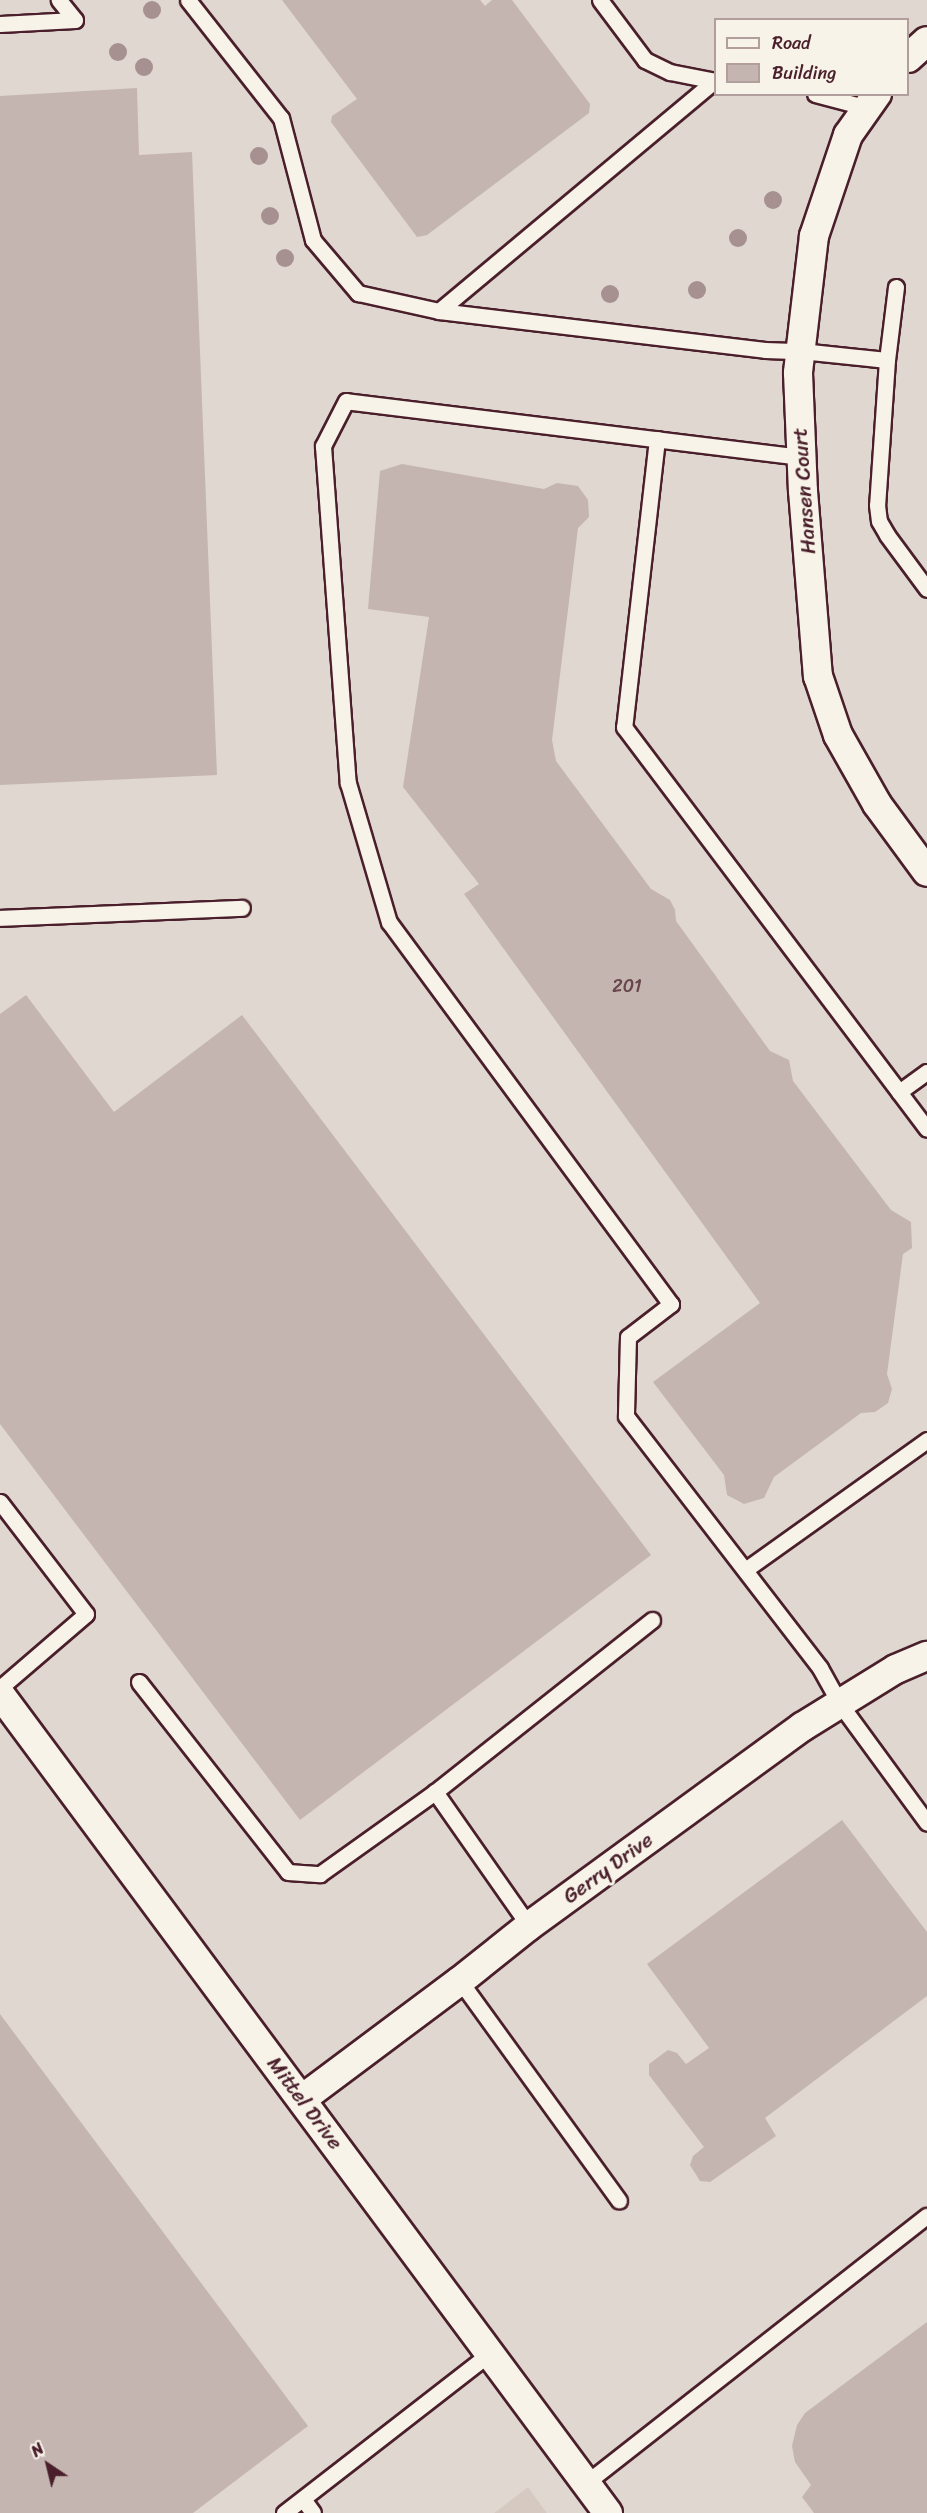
<!DOCTYPE html>
<html>
<head>
<meta charset="utf-8">
<style>
	body { margin:0 }
	#map { position:relative; width:927px; height:2513px; overflow:hidden; background:#ece6dd; font-family:Sriracha,sans-serif }
	div>[style] { position:absolute }
	[style*='--x'] { left:calc(var(--x)*1px); top:calc(var(--y)*1px); width:calc(var(--w)*1px); rotate:calc(var(--a)*1deg) }
	.built>* { inset:0; background:#e0d7d0 }
	.green>* { inset:0; background:#d5c9c2 }
	.building>* { inset:0; background:#c4b5b0 }
	.roads { filter:drop-shadow(2px 0 #4a1f2b) drop-shadow(-2px 0 #4a1f2b) drop-shadow(0 2px #4a1f2b) drop-shadow(0 -2px #4a1f2b) }
	.service>* { height:15px; margin:-7.5px; padding:0 7.5px; transform-origin:7.5px; border-radius:7.5px; background:#f7f3e8 }
	.minor>* { height:28px; margin:-14px; padding:0 14px; transform-origin:14px; border-radius:14px; background:#f7f3e8 }
	.trees>* { width:18px; height:18px; margin:-9px; border-radius:50%; background:#a69090 }
	span { translate:-50% -50%; white-space:nowrap; text-align:center; line-height:1.15; -webkit-text-stroke:6px #f7f3e8; paint-order:stroke }
	.number-label { font-size:18px; color:#68444c }
	.number-label span { -webkit-text-stroke-width:0 }
	.street-label { font-size:21px; color:#4a1f2b }
	.legend { position:absolute; left:714px; top:18px; width:195px; height:78px; box-sizing:border-box; background:#f7f3e8; border:2px solid #b29e9c; margin:0; padding:8px 10px; list-style:none; font-size:18px; color:#4a1f2b }
	.legend li { display:flex; align-items:center; gap:12px; height:30px }
	.legend b { width:30px; border:2px solid #b29e9c }
	.north { position:absolute; left:18px; top:2435px; width:60px; height:60px; -webkit-text-stroke:4px #f7f3e8; paint-order:stroke; rotate:325deg; font-size:16px; font-weight:700; line-height:24px; text-align:center; color:#4a1f2b }
	.north::after { content:''; display:block; margin:auto; width:21px; height:27px; background:#4a1f2b; clip-path:polygon(50% 0,100% 100%,50% 72%,0 100%) }
</style>
</head>
<body>
<div id="map">
	<div class="built">
		<div style="clip-path:polygon(evenodd,0 0,927px 0,927px 2513px,547px 2513px,528px 2487px,494px 2513px,0 2513px,0 0,716px 20px,908px 20px,908px 94px,716px 94px,716px 20px)"></div>
	</div>
	<div class="green">
		<div style="clip-path:polygon(528px 2487px,547px 2513px,494px 2513px)"></div>
	</div>
	<div class="building">
		<div style="clip-path:polygon(282px 0,480px 0,485px 6px,492px 0,512px 0,590px 104px,589px 113px,427px 235px,417px 237px,331px 122px,332px 116px,357px 99px)"></div>
		<div style="clip-path:polygon(137px 88px,139px 155px,192px 152px,217px 775px,0 785px,0 96px)"></div>
		<div style="clip-path:polygon(402px 464px,544px 489px,557px 483px,578px 486px,588px 500px,589px 517px,578px 528px,552px 740px,556px 761px,651px 889px,670px 900px,675px 910px,676px 921px,770px 1051px,789px 1060px,793px 1081px,891px 1210px,911px 1222px,912px 1248px,903px 1254px,887px 1374px,892px 1389px,888px 1403px,875px 1412px,861px 1413px,774px 1477px,764px 1498px,744px 1504px,727px 1495px,724px 1475px,653px 1382px,760px 1303px,464px 894px,479px 884px,403px 787px,429px 617px,368px 609px,380px 471px)"></div>
		<div style="clip-path:polygon(26px 995px,114px 1112px,242px 1015px,651px 1555px,300px 1820px,0 1424px,0 1014px)"></div>
		<div style="clip-path:polygon(842px 1820px,927px 1932px,927px 1996px,765px 2118px,776px 2136px,710px 2182px,700px 2181px,690px 2165px,693px 2156px,704px 2147px,649px 2075px,649px 2064px,668px 2050px,677px 2053px,686px 2064px,709px 2048px,647px 1964px)"></div>
		<div style="clip-path:polygon(0 2014px,308px 2426px,193px 2513px,0 2513px)"></div>
		<div style="clip-path:polygon(927px 2322px,927px 2513px,814px 2513px,802px 2497px,811px 2485px,795px 2462px,792px 2446px,797px 2425px,805px 2413px)"></div>
	</div>
	<div class="roads">
		<div class="service">
			<div style="--x:188;--y:0;--w:150;--a:51.8"></div>
			<div style="--x:281;--y:118;--w:126;--a:75.3"></div>
			<div style="--x:313;--y:240;--w:70;--a:49.7"></div>
			<div style="--x:358;--y:293;--w:83;--a:12.5"></div>
			<div style="--x:439;--y:311;--w:328;--a:6.8"></div>
			<div style="--x:765;--y:350;--w:36;--a:2"></div>
			<div style="--x:801;--y:351;--w:86;--a:6"></div>
			<div style="--x:600;--y:0;--w:75;--a:53.1"></div>
			<div style="--x:645;--y:60;--w:28;--a:26"></div>
			<div style="--x:670;--y:72;--w:47;--a:11.1"></div>
			<div style="--x:0;--y:24;--w:75;--a:-3.1"></div>
			<div style="--x:75;--y:20;--w:26;--a:-129"></div>
			<div style="--x:815;--y:94;--w:55;--a:14.8"></div>
			<div style="--x:896;--y:287;--w:74;--a:97"></div>
			<div style="--x:887;--y:360;--w:145;--a:93.9"></div>
			<div style="--x:877;--y:505;--w:16;--a:83"></div>
			<div style="--x:879;--y:521;--w:16;--a:60"></div>
			<div style="--x:887;--y:535;--w:67;--a:53.5"></div>
			<div style="--x:439;--y:311;--w:359;--a:-39.9"></div>
			<div style="--x:657;--y:439;--w:290;--a:96.5"></div>
			<div style="--x:624;--y:727;--w:503;--a:52.99"></div>
			<div style="--x:801;--y:457;--w:458;--a:-173"></div>
			<div style="--x:346;--y:401;--w:51;--a:117.1"></div>
			<div style="--x:323;--y:446;--w:338;--a:85.8"></div>
			<div style="--x:348;--y:783;--w:145;--a:73.6"></div>
			<div style="--x:389;--y:922;--w:475;--a:53.6"></div>
			<div style="--x:671;--y:1304;--w:54;--a:142.5"></div>
			<div style="--x:628;--y:1337;--w:79;--a:91.5"></div>
			<div style="--x:626;--y:1416;--w:318;--a:52.4"></div>
			<div style="--x:820;--y:1668;--w:41;--a:60.9"></div>
			<div style="--x:840;--y:1704;--w:147;--a:53.8"></div>
			<div style="--x:0;--y:918;--w:242;--a:-2.4"></div>
			<div style="--x:899;--y:1092;--w:34;--a:-36"></div>
			<div style="--x:0;--y:1502;--w:141;--a:52.5"></div>
			<div style="--x:86;--y:1614;--w:113;--a:139.3"></div>
			<div style="--x:745;--y:1570;--w:224;--a:-35.5"></div>
			<div style="--x:139;--y:1682;--w:241;--a:51.9"></div>
			<div style="--x:288;--y:1872;--w:32;--a:4"></div>
			<div style="--x:320;--y:1874;--w:141;--a:-35.5"></div>
			<div style="--x:529;--y:1926;--w:164;--a:-125"></div>
			<div style="--x:435;--y:1792;--w:277;--a:-38.4"></div>
			<div style="--x:460;--y:1981;--w:271;--a:54.1"></div>
			<div style="--x:586;--y:2483;--w:433;--a:-38.1"></div>
			<div style="--x:303;--y:2499;--w:17;--a:54"></div>
			<div style="--x:284;--y:2513;--w:261;--a:-37.8"></div>
		</div>
		<div class="minor">
			<div style="--x:908;--y:58;--w:25;--a:-42"></div>
			<div style="--x:877;--y:94;--w:50;--a:125.3"></div>
			<div style="--x:848;--y:135;--w:107;--a:108.6"></div>
			<div style="--x:814;--y:236;--w:138;--a:96.7"></div>
			<div style="--x:798;--y:373;--w:118;--a:87.6"></div>
			<div style="--x:803;--y:491;--w:186;--a:85.4"></div>
			<div style="--x:818;--y:676;--w:62;--a:71.3"></div>
			<div style="--x:838;--y:735;--w:79;--a:60.5"></div>
			<div style="--x:877;--y:804;--w:84;--a:53.7"></div>
			<div style="--x:0;--y:1694;--w:1020;--a:53.41"></div>
			<div style="--x:302;--y:2099;--w:197;--a:-36.8"></div>
			<div style="--x:460;--y:1981;--w:88;--a:-38.6"></div>
			<div style="--x:529;--y:1926;--w:338;--a:-36.1"></div>
			<div style="--x:802;--y:1727;--w:110;--a:-31.7"></div>
			<div style="--x:896;--y:1669;--w:34;--a:-23"></div>
		</div>
	</div>
	<div class="trees">
		<div style="left:152px;top:10px"></div>
		<div style="left:118px;top:52px"></div>
		<div style="left:144px;top:67px"></div>
		<div style="left:259px;top:156px"></div>
		<div style="left:773px;top:200px"></div>
		<div style="left:270px;top:216px"></div>
		<div style="left:738px;top:238px"></div>
		<div style="left:285px;top:258px"></div>
		<div style="left:697px;top:290px"></div>
		<div style="left:610px;top:294px"></div>
	</div>
	<div class="number-label">
		<span style="left:627px;top:986px">201</span>
	</div>
	<div class="street-label">
		<span style="left:804px;top:491px;rotate:-94deg">Hansen Court</span>
		<span style="left:608px;top:1868px;rotate:-36deg">Gerry Drive</span>
		<span style="left:305px;top:2103px;rotate:53deg">Mittel Drive</span>
	</div>
	<ul class="legend">
	<li><b style="height:8px;background:#f7f3e8"></b>Road</li>
	<li><b style="height:16px;background:#c4b5b0"></b>Building</li>
	</ul>
	<div class="north">N</div>
</div>
</body>
</html>
